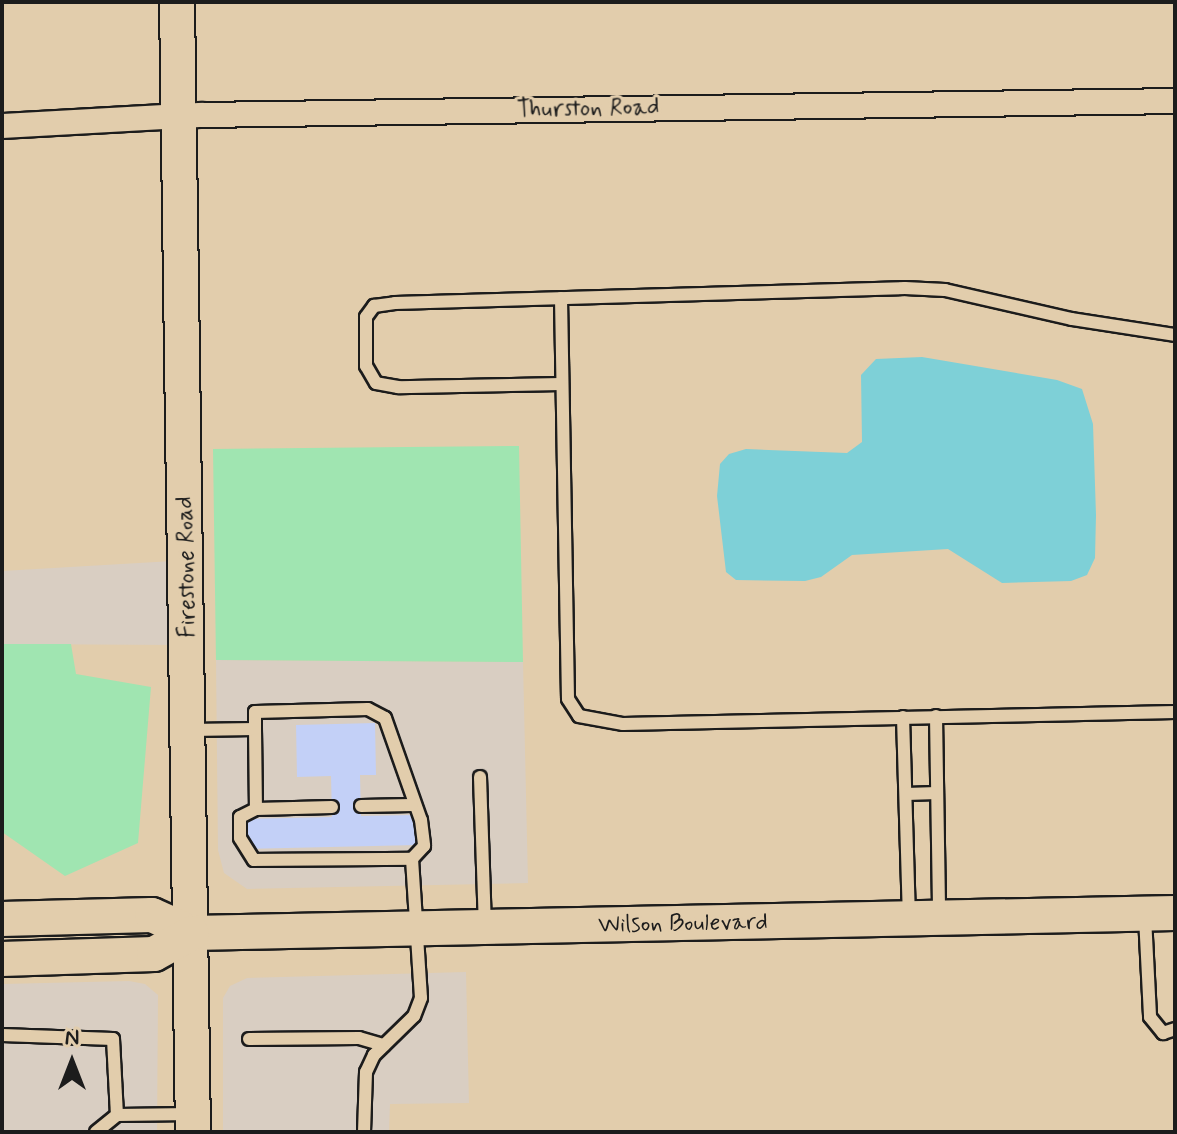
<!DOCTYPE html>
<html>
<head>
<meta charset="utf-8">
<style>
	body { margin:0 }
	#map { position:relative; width:1177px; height:1134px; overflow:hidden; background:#e2cdac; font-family:Mynerve,sans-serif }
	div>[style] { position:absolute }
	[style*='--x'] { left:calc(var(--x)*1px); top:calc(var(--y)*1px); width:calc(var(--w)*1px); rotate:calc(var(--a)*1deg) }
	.built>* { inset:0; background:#d9cec2 }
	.green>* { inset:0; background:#a0e5b1 }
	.water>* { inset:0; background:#7ed0d7 }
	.building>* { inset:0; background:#c3d0f7 }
	.roads { filter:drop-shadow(2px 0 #1c1c1c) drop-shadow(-2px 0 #1c1c1c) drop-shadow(0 2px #1c1c1c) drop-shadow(0 -2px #1c1c1c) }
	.lane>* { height:12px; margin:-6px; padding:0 6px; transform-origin:6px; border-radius:6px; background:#e2cdac }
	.street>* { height:24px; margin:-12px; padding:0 12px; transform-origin:12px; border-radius:12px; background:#e2cdac }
	.secondary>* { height:34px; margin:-17px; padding:0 17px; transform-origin:17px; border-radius:17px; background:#e2cdac }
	span { translate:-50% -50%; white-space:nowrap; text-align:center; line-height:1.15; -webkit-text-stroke:6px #e2cdac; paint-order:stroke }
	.street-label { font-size:24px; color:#1c1c1c }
	.frame { position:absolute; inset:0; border:4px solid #1c1c1c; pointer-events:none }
	.north { position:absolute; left:32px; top:1022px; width:80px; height:80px; -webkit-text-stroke:6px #e2cdac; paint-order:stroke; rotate:0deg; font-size:22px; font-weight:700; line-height:32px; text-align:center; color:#1c1c1c }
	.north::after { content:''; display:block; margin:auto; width:28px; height:36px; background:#1c1c1c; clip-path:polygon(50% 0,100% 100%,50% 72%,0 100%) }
</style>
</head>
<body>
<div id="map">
	<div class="built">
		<div style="clip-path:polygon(173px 561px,175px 645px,2px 644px,2px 571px)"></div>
		<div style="clip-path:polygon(216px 660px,523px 662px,528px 883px,247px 889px,224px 873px,218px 850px)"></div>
		<div style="clip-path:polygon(466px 972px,469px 1103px,390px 1104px,389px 1132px,223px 1132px,223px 998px,230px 986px,247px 978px)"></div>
		<div style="clip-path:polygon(129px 981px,145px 984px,158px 995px,157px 1132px,2px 1132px,2px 984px)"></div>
	</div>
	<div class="green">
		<div style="clip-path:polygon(519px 446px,523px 662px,216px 660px,213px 449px)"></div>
		<div style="clip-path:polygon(2px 644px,71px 644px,76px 674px,151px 687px,138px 843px,65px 876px,2px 832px)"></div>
	</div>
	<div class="water">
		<div style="clip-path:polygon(922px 357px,1057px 380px,1082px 389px,1093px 424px,1096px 515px,1095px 558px,1087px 575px,1071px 581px,1002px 583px,948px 549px,852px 555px,821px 577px,805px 581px,736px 580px,726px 572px,717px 496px,720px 464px,729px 454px,746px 449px,847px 453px,862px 442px,861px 375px,876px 359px)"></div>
	</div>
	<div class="building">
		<div style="clip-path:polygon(375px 723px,376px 775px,360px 775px,361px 816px,416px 815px,417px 845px,247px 849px,247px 819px,332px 817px,331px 776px,297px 777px,296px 725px)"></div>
	</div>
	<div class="roads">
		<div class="lane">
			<div style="--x:561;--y:298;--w:401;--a:89"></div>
			<div style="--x:568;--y:699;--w:20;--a:57"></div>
			<div style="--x:579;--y:716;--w:45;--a:10.3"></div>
			<div style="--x:623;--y:724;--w:552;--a:-1.25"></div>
			<div style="--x:561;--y:384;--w:163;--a:178.9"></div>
			<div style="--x:398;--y:387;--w:22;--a:-170"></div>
			<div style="--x:376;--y:383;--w:20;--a:-120"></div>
			<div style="--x:366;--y:366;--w:49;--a:-90"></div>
			<div style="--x:366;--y:317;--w:14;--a:-54"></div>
			<div style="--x:374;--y:306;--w:21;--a:-8"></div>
			<div style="--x:395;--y:303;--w:510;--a:-1.68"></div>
			<div style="--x:905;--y:288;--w:40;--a:2.9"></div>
			<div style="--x:945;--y:290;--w:130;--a:12.9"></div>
			<div style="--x:1072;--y:319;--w:104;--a:8.8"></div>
			<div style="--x:936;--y:716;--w:199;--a:89.1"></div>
			<div style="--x:903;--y:717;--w:201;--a:88.3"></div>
			<div style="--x:255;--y:729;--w:80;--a:89.3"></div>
			<div style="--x:256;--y:809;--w:76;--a:-1.5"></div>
			<div style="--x:190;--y:730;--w:65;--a:-0.9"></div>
			<div style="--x:255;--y:729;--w:17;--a:-90"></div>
			<div style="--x:255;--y:712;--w:113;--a:-1.5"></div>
			<div style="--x:368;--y:709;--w:19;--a:28"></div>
			<div style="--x:385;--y:718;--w:108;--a:70.6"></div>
			<div style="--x:421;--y:820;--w:26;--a:83"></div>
			<div style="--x:424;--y:846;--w:18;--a:133"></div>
			<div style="--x:412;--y:859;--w:139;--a:86.3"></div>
			<div style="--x:421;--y:998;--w:19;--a:111"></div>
			<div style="--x:414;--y:1016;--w:56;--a:135.7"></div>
			<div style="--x:374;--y:1055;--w:19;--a:115"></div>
			<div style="--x:366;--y:1072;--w:60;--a:91.9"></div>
			<div style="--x:480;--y:777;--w:148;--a:88.1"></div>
			<div style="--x:906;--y:794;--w:31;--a:-2"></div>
			<div style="--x:361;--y:806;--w:51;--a:-1.1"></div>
			<div style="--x:256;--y:809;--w:18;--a:153"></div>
			<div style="--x:240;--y:817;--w:21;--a:90"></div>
			<div style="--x:240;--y:838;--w:26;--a:58"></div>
			<div style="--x:254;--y:860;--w:158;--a:-0.4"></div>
			<div style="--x:1145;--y:917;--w:100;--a:87.1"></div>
			<div style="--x:1150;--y:1017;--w:21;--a:51"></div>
			<div style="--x:1163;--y:1033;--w:13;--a:-18"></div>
			<div style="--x:2;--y:1035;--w:111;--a:2.1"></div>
			<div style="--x:113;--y:1039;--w:76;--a:87"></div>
			<div style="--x:249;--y:1039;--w:110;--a:-0.5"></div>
			<div style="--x:359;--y:1038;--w:26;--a:16"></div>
			<div style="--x:96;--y:1132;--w:27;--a:-39"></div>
			<div style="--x:117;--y:1115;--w:74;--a:-0.8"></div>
		</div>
		<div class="street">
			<div style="--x:2;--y:126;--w:199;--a:-3.2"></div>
			<div style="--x:201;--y:115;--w:974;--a:-0.82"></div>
		</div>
		<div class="secondary">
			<div style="--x:177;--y:2;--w:1130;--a:89.19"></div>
			<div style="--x:2;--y:919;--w:150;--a:-1.5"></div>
			<div style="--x:152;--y:915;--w:44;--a:24.2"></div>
			<div style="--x:192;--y:933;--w:983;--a:-1.17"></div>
			<div style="--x:2;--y:959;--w:152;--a:-1.9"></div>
			<div style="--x:154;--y:954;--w:43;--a:-28.9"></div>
		</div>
	</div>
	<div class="street-label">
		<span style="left:588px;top:109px;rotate:-1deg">Thurston Road</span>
		<span style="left:187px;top:567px;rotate:-91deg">Firestone Road</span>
		<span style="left:683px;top:924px;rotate:-1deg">Wilson Boulevard</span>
	</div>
	<div class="frame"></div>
	<div class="north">N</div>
</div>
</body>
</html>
